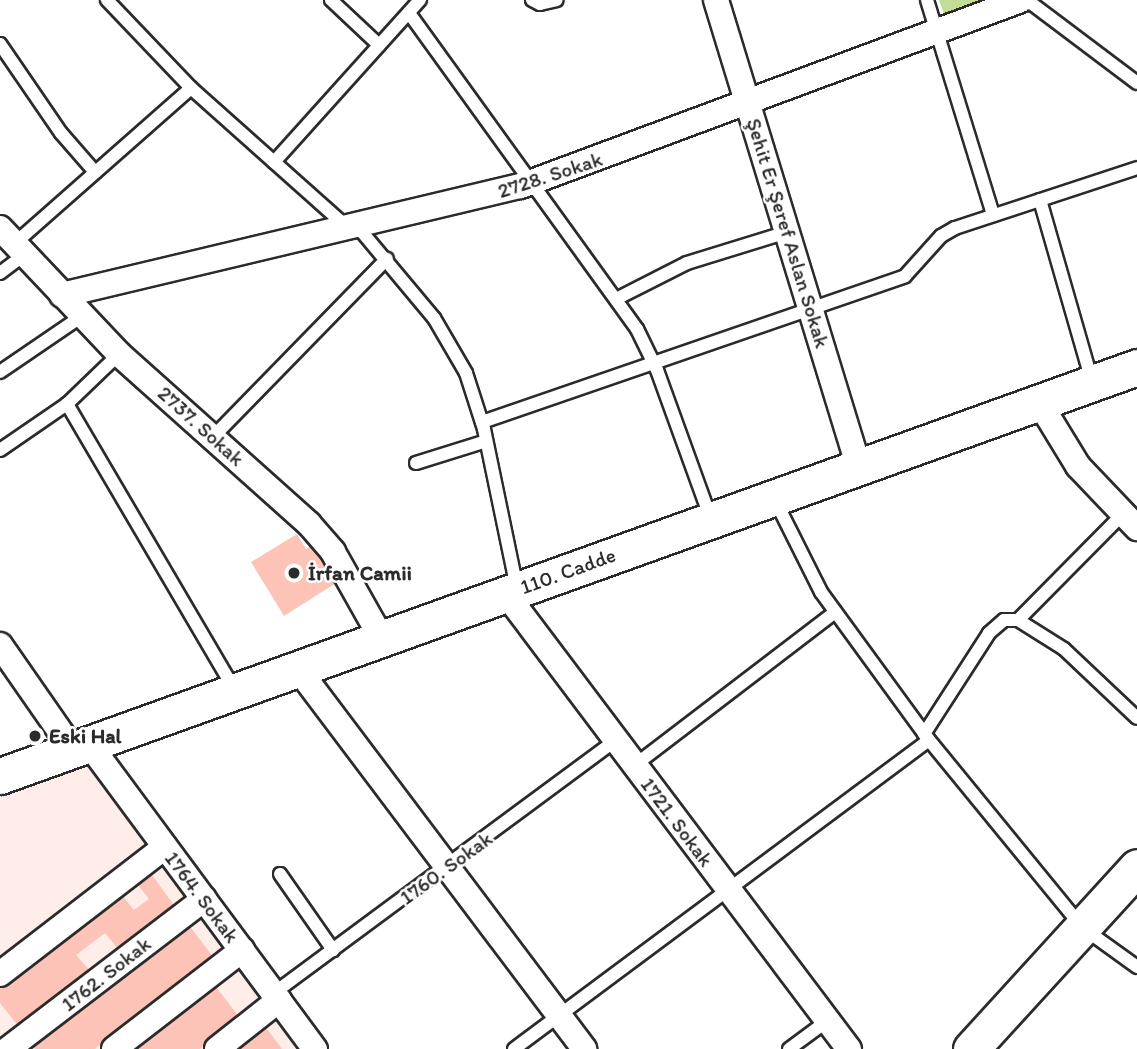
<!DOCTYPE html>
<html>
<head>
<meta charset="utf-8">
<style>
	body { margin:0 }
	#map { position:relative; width:1137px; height:1049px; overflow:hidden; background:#fff; font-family:Itim,sans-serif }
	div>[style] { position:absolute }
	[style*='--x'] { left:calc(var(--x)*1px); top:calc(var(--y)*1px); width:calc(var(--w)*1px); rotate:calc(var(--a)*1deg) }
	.built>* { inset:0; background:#feede9 }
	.green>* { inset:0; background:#c4dd94 }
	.building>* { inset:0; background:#fdc3b6 }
	.roads { filter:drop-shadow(2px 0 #2b2b2b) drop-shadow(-2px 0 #2b2b2b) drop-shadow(0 2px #2b2b2b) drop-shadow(0 -2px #2b2b2b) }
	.lane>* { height:12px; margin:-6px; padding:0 6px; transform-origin:6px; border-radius:6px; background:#fff }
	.street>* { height:24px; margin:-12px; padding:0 12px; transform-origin:12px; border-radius:12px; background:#fff }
	.secondary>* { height:35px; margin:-17.5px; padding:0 17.5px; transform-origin:17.5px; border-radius:17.5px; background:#fff }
	.dots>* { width:19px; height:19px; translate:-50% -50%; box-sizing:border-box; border:4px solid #fff; border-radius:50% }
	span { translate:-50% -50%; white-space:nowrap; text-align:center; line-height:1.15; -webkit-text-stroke:5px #fff; paint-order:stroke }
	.street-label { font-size:21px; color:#2b2b2b }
	.poi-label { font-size:21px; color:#2b2b2b; font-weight:700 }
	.left { translate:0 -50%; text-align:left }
</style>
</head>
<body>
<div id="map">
	<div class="built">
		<div style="clip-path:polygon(88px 764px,300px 1049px,0 1049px,0 798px)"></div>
	</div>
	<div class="green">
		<div style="clip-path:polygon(939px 0,991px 0,945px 17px)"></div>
	</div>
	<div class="building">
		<div style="clip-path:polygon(297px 534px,306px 549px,313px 545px,336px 583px,284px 616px,251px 562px)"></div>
		<div style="clip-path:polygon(149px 871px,176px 908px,120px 951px,105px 933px,76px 955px,91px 972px,19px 1027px,0 1003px,0 984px,120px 893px,134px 910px,149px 899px,135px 881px)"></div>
		<div style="clip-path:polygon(188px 924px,214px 958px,95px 1049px,35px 1049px,30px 1041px)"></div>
		<div style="clip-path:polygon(213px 983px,240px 1018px,200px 1049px,128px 1049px)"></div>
		<div style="clip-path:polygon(264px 1025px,282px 1049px,232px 1049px)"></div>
	</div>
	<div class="roads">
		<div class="lane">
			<div style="--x:107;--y:0;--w:122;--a:46.3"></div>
			<div style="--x:191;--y:88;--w:210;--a:41.7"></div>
			<div style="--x:331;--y:0;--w:66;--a:43.2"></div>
			<div style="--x:532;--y:0;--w:9;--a:27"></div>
			<div style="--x:540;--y:4;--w:17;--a:-13"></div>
			<div style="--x:927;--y:0;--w:225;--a:72.9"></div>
			<div style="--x:1027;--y:0;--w:138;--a:37"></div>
			<div style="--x:409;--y:13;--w:390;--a:54.2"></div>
			<div style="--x:637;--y:329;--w:46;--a:64"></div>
			<div style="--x:657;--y:370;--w:158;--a:70.1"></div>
			<div style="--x:0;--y:44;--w:108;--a:55.6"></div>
			<div style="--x:61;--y:133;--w:52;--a:48.9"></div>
			<div style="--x:274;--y:162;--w:218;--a:-48"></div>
			<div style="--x:1040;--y:200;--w:188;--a:74"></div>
			<div style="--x:357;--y:226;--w:120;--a:50.1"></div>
			<div style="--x:434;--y:318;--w:64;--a:59.8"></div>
			<div style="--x:466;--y:373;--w:59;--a:72.2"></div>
			<div style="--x:484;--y:429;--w:163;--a:78.3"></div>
			<div style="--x:14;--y:244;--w:236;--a:-41.4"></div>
			<div style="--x:0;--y:273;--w:30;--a:-37"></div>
			<div style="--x:618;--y:298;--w:77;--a:-26.9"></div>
			<div style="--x:687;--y:263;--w:105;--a:-17.2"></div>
			<div style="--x:0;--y:372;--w:99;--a:-34.3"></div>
			<div style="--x:67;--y:404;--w:332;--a:59.6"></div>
			<div style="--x:482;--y:422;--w:447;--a:-19"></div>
			<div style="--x:905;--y:276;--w:54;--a:-48"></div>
			<div style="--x:941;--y:236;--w:16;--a:-30"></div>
			<div style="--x:955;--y:228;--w:192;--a:-18.2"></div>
			<div style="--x:213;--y:437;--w:249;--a:-45.7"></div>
			<div style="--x:0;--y:450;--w:81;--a:-34.5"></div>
			<div style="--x:67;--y:404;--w:72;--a:-43.9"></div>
			<div style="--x:416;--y:463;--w:73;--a:-17.4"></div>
			<div style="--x:774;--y:498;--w:105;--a:63.4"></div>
			<div style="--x:821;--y:592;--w:183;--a:53.9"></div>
			<div style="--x:929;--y:740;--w:243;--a:50.7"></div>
			<div style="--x:1083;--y:928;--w:67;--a:35.8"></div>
			<div style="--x:1018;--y:620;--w:54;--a:32.2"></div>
			<div style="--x:1064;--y:649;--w:100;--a:43.4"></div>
			<div style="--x:924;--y:734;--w:120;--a:-57.2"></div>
			<div style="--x:989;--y:633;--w:20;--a:-41"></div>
			<div style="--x:1004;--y:620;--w:14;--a:0"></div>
			<div style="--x:1018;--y:620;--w:149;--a:-45.3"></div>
			<div style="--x:635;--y:765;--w:252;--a:-37.4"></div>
			<div style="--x:280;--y:874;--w:93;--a:55.1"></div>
			<div style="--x:274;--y:993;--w:425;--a:-36.5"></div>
			<div style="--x:514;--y:1049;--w:517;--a:-36.67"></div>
			<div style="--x:789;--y:1049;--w:47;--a:-36.4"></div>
		</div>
		<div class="street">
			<div style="--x:716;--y:0;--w:488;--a:73"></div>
			<div style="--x:0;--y:228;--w:173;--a:46.6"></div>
			<div style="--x:119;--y:354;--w:255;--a:41.8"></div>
			<div style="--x:309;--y:524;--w:37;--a:49"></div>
			<div style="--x:333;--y:552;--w:100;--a:60.6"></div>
			<div style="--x:62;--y:295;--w:472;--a:-13.4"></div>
			<div style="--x:521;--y:186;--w:533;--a:-20.41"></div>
			<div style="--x:1039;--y:402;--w:75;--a:58.6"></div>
			<div style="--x:1078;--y:466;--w:86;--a:46.4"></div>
			<div style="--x:506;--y:594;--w:570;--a:52.99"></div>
			<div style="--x:0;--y:645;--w:128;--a:55.2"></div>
			<div style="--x:298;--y:669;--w:476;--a:53"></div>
			<div style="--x:89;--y:744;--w:380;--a:53.5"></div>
			<div style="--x:0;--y:974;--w:208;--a:-37.6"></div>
			<div style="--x:8;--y:1049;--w:247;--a:-37.4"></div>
			<div style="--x:114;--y:1049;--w:162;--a:-37.7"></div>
			<div style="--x:217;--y:1049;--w:79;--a:-38.3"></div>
		</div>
		<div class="secondary">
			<div style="--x:0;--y:776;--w:1208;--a:-19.78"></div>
			<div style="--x:971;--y:1049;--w:246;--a:-47.6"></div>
		</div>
	</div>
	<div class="dots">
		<div style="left:294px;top:573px;background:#2b2b2b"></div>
		<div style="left:35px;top:736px;background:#2b2b2b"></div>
	</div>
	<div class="street-label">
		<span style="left:550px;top:175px;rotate:-18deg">2728. Sokak</span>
		<span style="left:788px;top:233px;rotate:73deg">Şehit Er Şeref Aslan Sokak</span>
		<span style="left:201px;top:426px;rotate:42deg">2737. Sokak</span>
		<span style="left:568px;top:571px;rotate:-20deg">110. Cadde</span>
		<span style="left:677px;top:822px;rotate:53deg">1721. Sokak</span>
		<span style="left:446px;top:868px;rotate:-36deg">1760. Sokak</span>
		<span style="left:202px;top:897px;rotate:53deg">1764. Sokak</span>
		<span style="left:106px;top:974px;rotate:-38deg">1762. Sokak</span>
	</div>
	<div class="poi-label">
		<span class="left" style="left:308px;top:573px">İrfan Camii</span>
		<span class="left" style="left:49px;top:736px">Eski Hal</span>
	</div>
</div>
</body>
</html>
